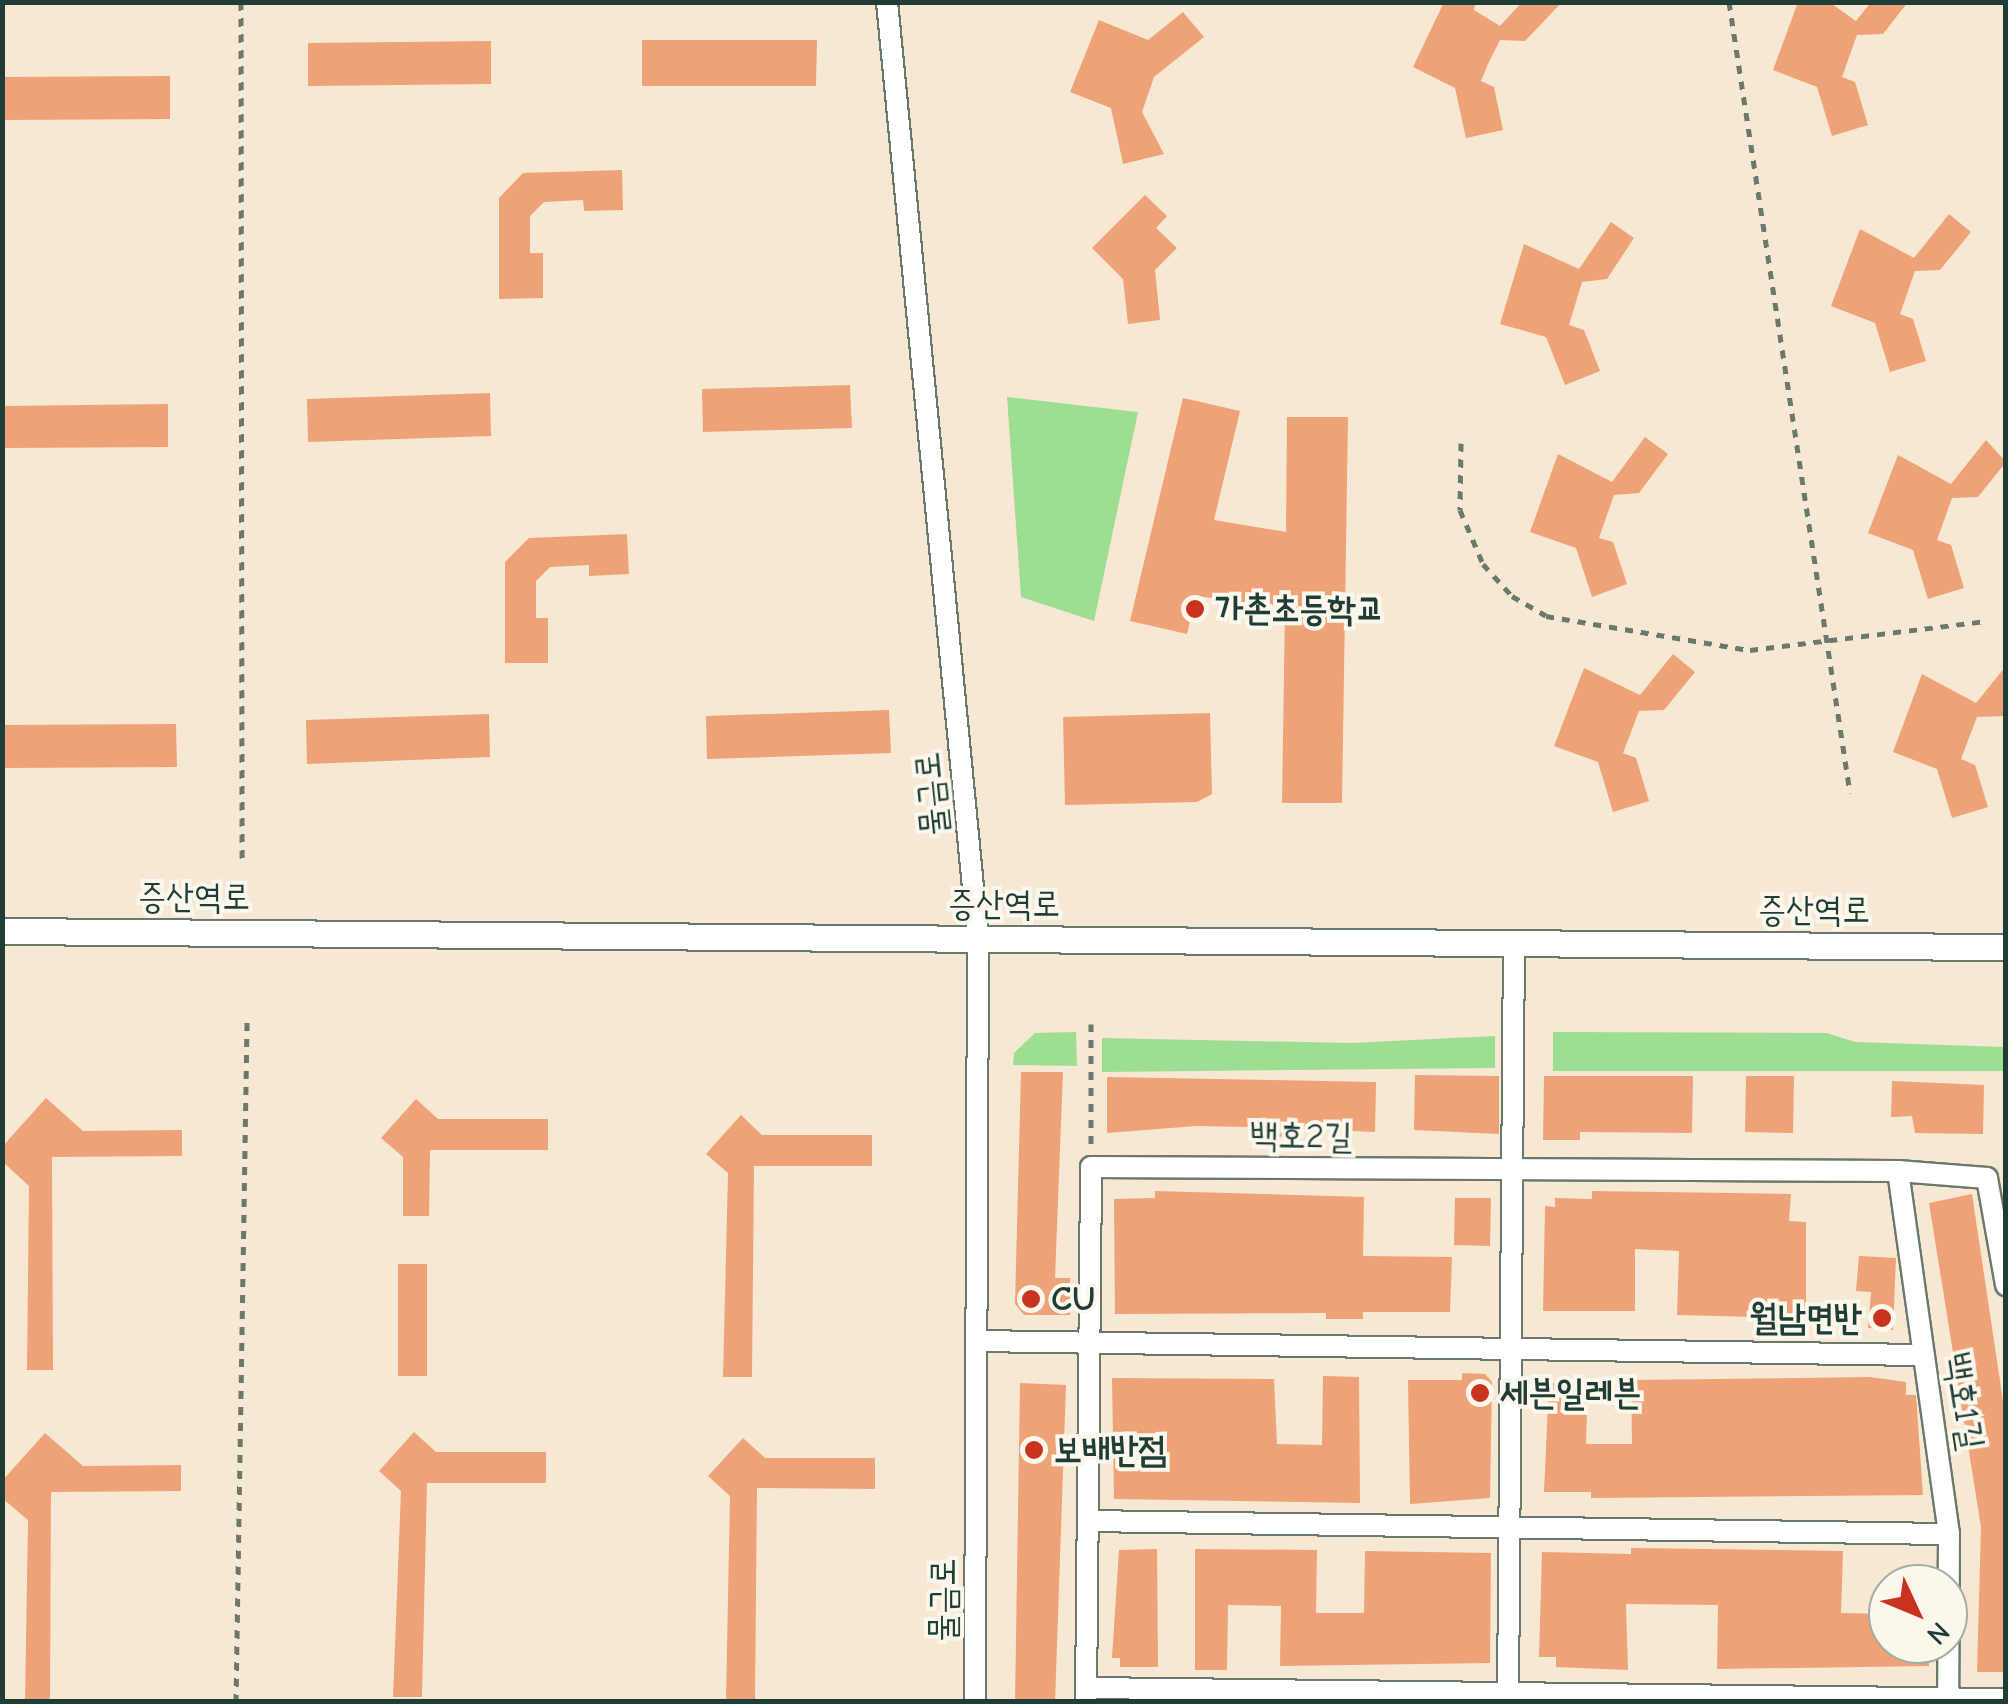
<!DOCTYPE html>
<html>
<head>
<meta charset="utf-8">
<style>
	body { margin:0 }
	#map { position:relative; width:2008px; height:1704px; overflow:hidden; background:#f7e8d3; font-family:"Comic Neue","Poor Story",sans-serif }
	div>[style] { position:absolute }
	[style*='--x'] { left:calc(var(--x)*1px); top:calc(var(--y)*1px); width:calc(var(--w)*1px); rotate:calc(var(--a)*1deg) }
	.green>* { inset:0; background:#9ede93 }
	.building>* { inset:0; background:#eda277 }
	.path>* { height:5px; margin-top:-2.5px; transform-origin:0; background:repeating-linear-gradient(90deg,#6b796c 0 8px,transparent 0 16px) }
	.roads { filter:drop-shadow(2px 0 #6b796c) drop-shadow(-2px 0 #6b796c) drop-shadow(0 2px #6b796c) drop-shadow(0 -2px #6b796c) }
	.minor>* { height:20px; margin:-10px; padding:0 10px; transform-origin:10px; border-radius:10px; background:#fff }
	.tertiary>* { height:25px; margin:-12.5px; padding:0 12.5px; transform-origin:12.5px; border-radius:12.5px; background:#fff }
	.dots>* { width:28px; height:28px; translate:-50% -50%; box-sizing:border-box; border:5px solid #fbf7ec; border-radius:50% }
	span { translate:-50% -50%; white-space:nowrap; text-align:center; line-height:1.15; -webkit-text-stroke:8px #fbf7ec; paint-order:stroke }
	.poi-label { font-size:35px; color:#1f3d34; font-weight:700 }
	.left { translate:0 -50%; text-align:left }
	.right { translate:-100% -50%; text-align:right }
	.street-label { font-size:35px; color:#1f3d34 }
	.frame { position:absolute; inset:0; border:5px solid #1f3d34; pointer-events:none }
	.north { position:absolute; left:1868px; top:1564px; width:100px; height:100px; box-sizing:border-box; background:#fbf7ec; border:2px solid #a3ada2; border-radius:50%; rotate:134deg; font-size:28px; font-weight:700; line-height:40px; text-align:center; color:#1f3d34 }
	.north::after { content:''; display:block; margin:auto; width:35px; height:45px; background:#c8321e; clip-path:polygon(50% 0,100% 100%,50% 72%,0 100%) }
</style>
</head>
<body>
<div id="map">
	<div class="green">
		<div style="clip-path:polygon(1007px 397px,1138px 412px,1094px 621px,1021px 597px)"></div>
		<div style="clip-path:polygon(1076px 1032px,1077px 1066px,1013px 1065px,1014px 1053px,1035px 1033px)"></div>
		<div style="clip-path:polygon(1553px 1032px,1827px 1033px,1855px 1042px,2005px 1047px,2005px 1071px,1553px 1071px)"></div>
		<div style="clip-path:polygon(1495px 1036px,1495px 1068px,1102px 1072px,1102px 1038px,1351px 1043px)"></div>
	</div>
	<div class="building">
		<div style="clip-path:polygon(1444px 2px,1475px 2px,1474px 10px,1500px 26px,1522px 2px,1562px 2px,1525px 41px,1500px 40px,1488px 64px,1481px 81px,1494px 87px,1503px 130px,1466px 138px,1455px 88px,1413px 67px)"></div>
		<div style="clip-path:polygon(1798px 2px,1829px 2px,1856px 21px,1871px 2px,1908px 2px,1883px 34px,1857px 35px,1842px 77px,1855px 82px,1868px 125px,1832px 136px,1817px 87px,1773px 70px)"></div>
		<div style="clip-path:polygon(1183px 12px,1204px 37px,1154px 77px,1142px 112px,1164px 154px,1123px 164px,1111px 108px,1070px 92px,1099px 20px,1148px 40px)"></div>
		<div style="clip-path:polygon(642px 40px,817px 40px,816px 86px,642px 86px)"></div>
		<div style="clip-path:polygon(491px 41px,491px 84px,308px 86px,308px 43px)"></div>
		<div style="clip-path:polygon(170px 76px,170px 119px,2px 120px,2px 77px)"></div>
		<div style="clip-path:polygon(622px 170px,623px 210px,584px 211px,583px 200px,544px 202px,530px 216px,530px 253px,543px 253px,543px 298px,499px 299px,499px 198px,523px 173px)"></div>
		<div style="clip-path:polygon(1145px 195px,1167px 216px,1156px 228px,1177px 248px,1155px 270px,1160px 320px,1128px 324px,1123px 279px,1092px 248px)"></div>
		<div style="clip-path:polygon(1949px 214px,1971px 232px,1940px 270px,1915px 271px,1900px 314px,1913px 319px,1926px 361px,1890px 372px,1875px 323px,1831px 306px,1860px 229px,1914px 258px)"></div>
		<div style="clip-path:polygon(1611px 222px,1634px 238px,1607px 279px,1582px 282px,1569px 325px,1584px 330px,1600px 371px,1565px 385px,1546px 337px,1500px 324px,1524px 244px,1579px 269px)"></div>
		<div style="clip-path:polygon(850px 385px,852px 428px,703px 432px,702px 389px)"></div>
		<div style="clip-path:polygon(490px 393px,491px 436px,308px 442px,307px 399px)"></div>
		<div style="clip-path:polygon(1183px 398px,1240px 411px,1214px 520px,1286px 532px,1287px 417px,1348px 417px,1342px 803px,1282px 803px,1285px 607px,1196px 596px,1187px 634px,1130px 621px)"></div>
		<div style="clip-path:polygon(168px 404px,168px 447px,2px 448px,2px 406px)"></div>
		<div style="clip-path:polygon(1645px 437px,1668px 454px,1639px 493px,1614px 495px,1599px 538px,1613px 542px,1627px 584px,1592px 597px,1576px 548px,1530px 532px,1558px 454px,1612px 482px)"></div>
		<div style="clip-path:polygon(1986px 440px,2006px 462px,1978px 497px,1952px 498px,1937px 540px,1951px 545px,1964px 588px,1928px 599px,1913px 550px,1868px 533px,1898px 455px,1951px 484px)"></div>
		<div style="clip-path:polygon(627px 534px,629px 574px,589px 576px,589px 565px,550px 567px,536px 581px,536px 618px,548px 618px,548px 663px,505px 663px,505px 562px,529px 538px)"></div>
		<div style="clip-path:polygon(1673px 654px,1695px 672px,1664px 710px,1639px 711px,1623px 753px,1636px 758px,1649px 801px,1613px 812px,1598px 762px,1554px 746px,1584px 668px,1640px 695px)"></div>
		<div style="clip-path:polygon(2006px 666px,2006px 716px,1977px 717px,1961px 759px,1975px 765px,1988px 807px,1952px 818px,1937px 769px,1893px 752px,1922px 674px,1976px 703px)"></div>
		<div style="clip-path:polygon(889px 710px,891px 753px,707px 759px,706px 716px)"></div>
		<div style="clip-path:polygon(1210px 713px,1212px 794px,1197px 802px,1065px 805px,1063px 717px)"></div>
		<div style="clip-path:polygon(489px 714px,490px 757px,307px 764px,306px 720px)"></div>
		<div style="clip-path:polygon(176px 724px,177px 767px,2px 768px,2px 725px)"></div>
		<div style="clip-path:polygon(1021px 1072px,1063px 1072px,1055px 1278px,1070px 1278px,1070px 1315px,1024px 1315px,1015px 1304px)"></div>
		<div style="clip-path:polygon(1415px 1075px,1499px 1076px,1499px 1134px,1414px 1130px)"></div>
		<div style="clip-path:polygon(1544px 1076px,1693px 1076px,1692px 1133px,1580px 1132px,1580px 1140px,1543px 1140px)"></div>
		<div style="clip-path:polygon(1746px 1076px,1794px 1076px,1793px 1133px,1745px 1132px)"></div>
		<div style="clip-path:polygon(1107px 1077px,1376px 1082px,1375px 1132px,1289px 1128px,1289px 1137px,1250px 1136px,1250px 1127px,1196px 1126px,1107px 1133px)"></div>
		<div style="clip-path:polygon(1892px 1081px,1984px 1085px,1983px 1134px,1915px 1133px,1912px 1116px,1891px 1117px)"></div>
		<div style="clip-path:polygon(46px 1098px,83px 1131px,182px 1130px,182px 1156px,52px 1157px,53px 1370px,27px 1370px,29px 1186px,2px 1161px,2px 1147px)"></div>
		<div style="clip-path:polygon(416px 1099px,438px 1119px,548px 1119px,548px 1150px,430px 1150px,429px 1216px,403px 1216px,403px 1157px,381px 1138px)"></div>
		<div style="clip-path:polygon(741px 1115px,762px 1135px,872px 1135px,872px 1166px,754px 1166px,752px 1377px,723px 1377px,728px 1173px,706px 1154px)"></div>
		<div style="clip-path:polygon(1155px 1191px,1364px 1197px,1363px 1256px,1452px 1257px,1450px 1312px,1363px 1312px,1363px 1319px,1326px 1319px,1326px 1313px,1115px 1314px,1114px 1199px,1155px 1198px)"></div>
		<div style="clip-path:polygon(1592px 1191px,1791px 1194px,1789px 1221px,1806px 1222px,1806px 1318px,1677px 1315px,1679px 1251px,1635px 1249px,1635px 1311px,1543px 1311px,1545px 1206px,1555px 1207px,1555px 1198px,1592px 1199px)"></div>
		<div style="clip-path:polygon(1972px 1194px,2006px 1421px,2006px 1672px,1977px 1672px,1981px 1527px,1929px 1203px)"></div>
		<div style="clip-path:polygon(1455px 1198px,1491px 1198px,1490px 1246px,1454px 1245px)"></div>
		<div style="clip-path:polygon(1859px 1256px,1896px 1258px,1893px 1330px,1868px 1328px,1871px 1292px,1856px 1291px)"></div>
		<div style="clip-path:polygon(398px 1264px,427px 1264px,427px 1376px,398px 1376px)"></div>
		<div style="clip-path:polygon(1462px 1373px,1485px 1374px,1492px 1382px,1490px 1498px,1410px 1504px,1408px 1380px,1462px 1380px)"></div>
		<div style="clip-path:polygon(1323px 1376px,1359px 1377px,1360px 1503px,1114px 1499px,1112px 1378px,1274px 1379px,1277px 1444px,1322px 1445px)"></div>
		<div style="clip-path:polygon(1870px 1377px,1906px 1382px,1906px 1395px,1916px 1395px,1923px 1495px,1591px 1498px,1591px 1492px,1544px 1492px,1549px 1383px,1588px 1384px,1586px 1444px,1632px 1444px,1631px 1380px)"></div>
		<div style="clip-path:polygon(1020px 1383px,1066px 1385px,1055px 1702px,1015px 1702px)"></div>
		<div style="clip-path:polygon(414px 1432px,436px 1452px,546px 1452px,546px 1483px,427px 1483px,422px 1697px,393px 1697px,401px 1491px,379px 1471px)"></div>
		<div style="clip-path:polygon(45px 1433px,83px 1466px,181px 1465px,181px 1491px,51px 1492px,50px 1702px,25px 1702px,28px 1520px,2px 1498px,2px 1481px)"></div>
		<div style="clip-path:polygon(743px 1438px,765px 1458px,875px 1458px,875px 1489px,757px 1488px,755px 1700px,726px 1700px,730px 1496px,708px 1476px)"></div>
		<div style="clip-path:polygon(1631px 1548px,1843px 1551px,1841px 1613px,1886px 1614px,1885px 1644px,1929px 1644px,1929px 1666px,1717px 1669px,1718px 1605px,1626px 1604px,1628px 1670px,1556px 1667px,1556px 1657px,1539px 1657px,1542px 1552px,1631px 1554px)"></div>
		<div style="clip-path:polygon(1157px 1549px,1158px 1667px,1120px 1667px,1120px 1658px,1112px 1658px,1119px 1550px)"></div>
		<div style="clip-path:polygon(1195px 1549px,1317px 1550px,1316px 1613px,1364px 1613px,1365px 1551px,1491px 1553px,1490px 1663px,1280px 1666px,1281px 1606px,1228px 1605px,1227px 1670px,1195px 1670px)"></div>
	</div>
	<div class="path">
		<div style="--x:241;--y:2;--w:862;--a:89.93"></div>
		<div style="--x:1729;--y:2;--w:800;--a:81.3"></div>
		<div style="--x:1461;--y:443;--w:67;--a:90.9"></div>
		<div style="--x:1460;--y:510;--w:59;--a:66.9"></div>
		<div style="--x:1483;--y:564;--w:43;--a:47.8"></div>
		<div style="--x:1512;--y:596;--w:39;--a:30"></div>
		<div style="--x:1546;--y:616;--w:207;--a:9.5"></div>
		<div style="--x:1750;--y:650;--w:237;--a:-7"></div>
		<div style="--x:1091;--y:1024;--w:122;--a:90"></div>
		<div style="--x:236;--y:1702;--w:681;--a:-89.07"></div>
	</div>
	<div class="roads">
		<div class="minor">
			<div style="--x:887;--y:2;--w:941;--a:84.45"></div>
			<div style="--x:978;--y:939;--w:763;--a:90.23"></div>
			<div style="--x:1898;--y:1171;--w:367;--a:82"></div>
			<div style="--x:1949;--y:1534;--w:168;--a:90.3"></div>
			<div style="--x:976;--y:1341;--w:947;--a:0.85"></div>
			<div style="--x:1088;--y:1521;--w:861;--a:0.87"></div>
			<div style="--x:1087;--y:1688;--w:919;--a:0.69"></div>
			<div style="--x:1086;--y:1702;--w:535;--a:-89.46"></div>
			<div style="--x:1091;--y:1167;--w:807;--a:0.28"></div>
			<div style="--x:1898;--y:1171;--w:89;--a:4.5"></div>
			<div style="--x:1987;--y:1178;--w:109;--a:79.9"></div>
			<div style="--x:1508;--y:1702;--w:759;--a:-89.55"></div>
		</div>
		<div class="tertiary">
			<div style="--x:2;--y:931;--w:2004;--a:0.46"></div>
		</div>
	</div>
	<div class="dots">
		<div style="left:1195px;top:609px;background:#c8321e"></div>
		<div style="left:1031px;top:1299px;background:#c8321e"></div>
		<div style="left:1882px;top:1318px;background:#c8321e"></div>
		<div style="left:1480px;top:1393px;background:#c8321e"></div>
		<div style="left:1034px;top:1450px;background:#c8321e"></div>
	</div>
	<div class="poi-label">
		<span class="left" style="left:1215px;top:609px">가촌초등학교</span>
		<span class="left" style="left:1051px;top:1299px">CU</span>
		<span class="right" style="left:1862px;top:1318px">월남면반</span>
		<span class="left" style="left:1500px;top:1393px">세븐일레븐</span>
		<span class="left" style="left:1054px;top:1450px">보배반점</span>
	</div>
	<div class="street-label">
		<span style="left:931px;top:794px;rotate:-96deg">물금로</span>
		<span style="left:194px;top:897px">증산역로</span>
		<span style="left:1004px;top:904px">증산역로</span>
		<span style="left:1814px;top:910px">증산역로</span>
		<span style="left:1301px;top:1136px;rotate:1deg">백호2길</span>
		<span style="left:1964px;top:1401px;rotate:81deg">백호1길</span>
		<span style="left:943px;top:1600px;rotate:-90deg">물금로</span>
	</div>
	<div class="frame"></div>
	<div class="north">N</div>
</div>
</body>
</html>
